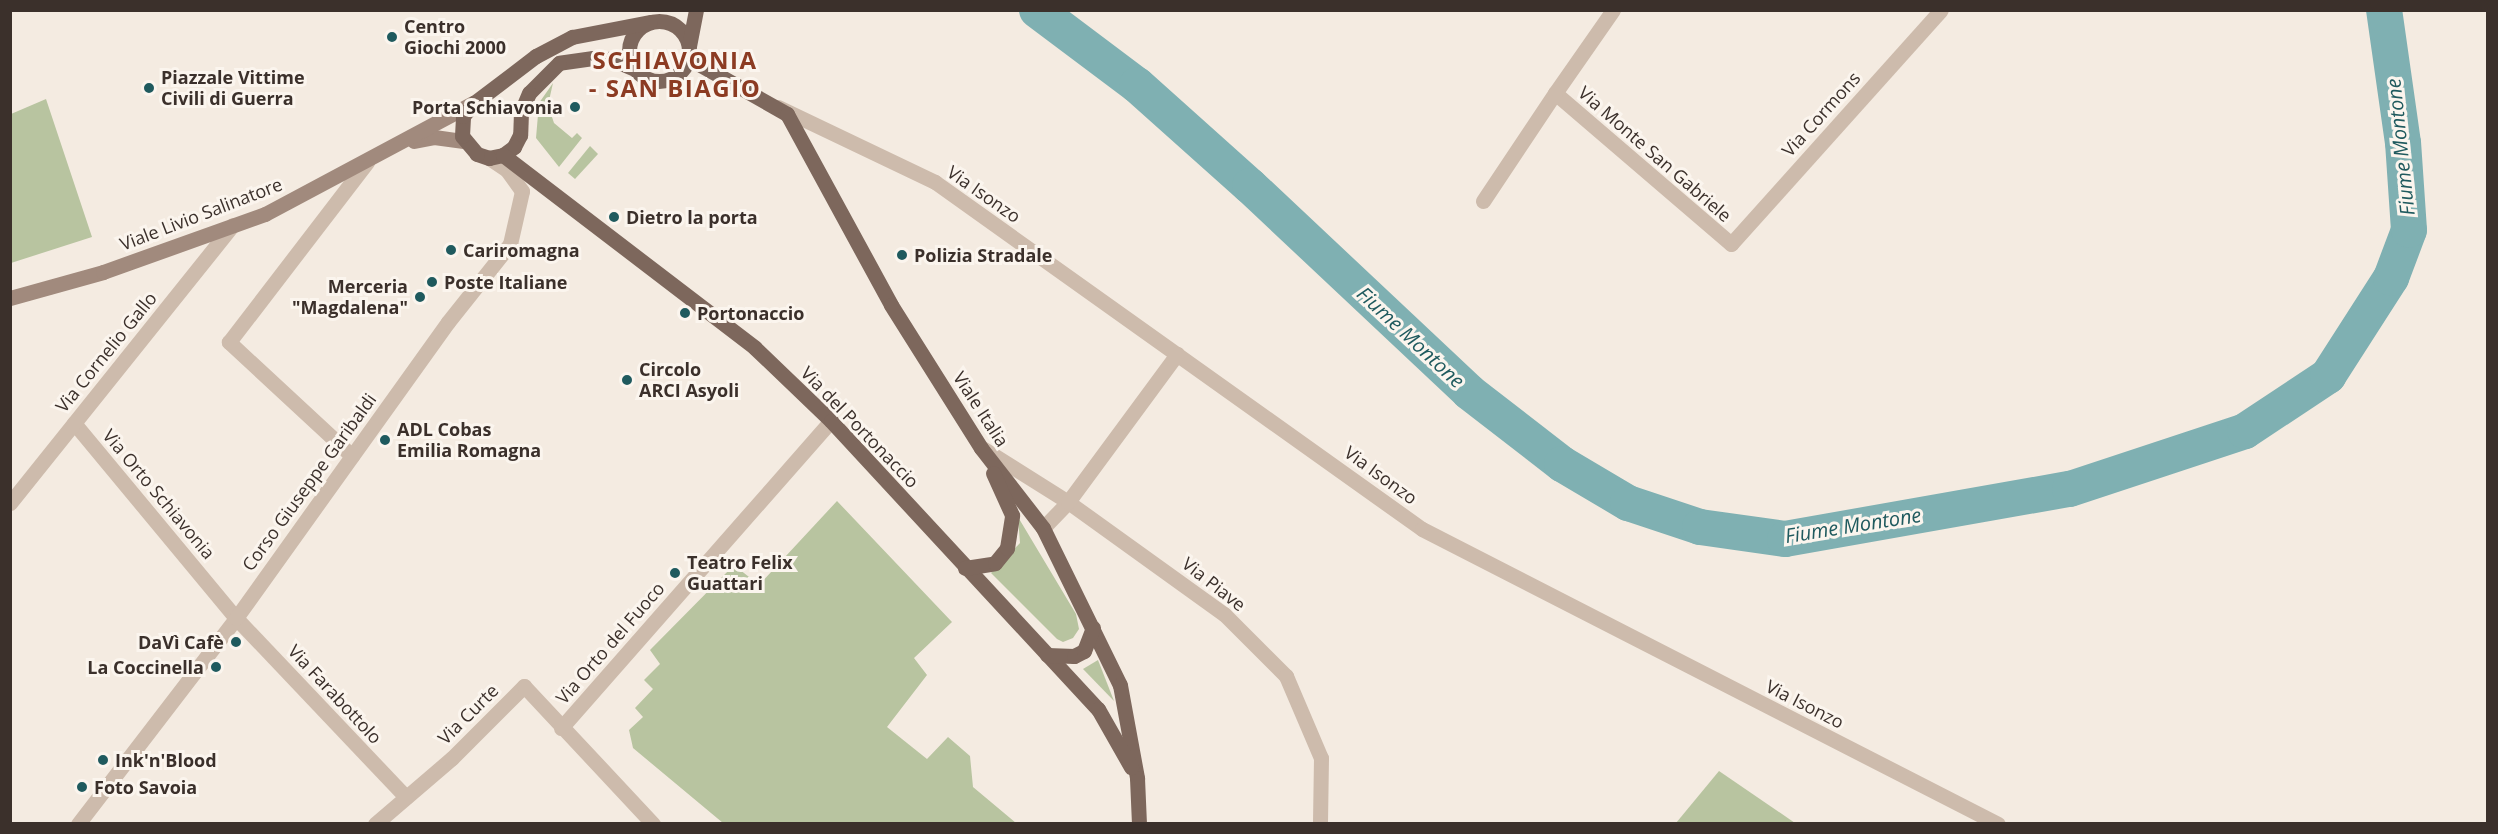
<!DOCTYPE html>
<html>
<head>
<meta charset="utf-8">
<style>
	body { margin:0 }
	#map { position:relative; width:2498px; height:834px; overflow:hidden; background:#f4ebe1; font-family:"Open Sans",sans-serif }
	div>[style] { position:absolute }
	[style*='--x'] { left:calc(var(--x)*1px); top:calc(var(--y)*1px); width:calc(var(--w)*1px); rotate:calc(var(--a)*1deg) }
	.green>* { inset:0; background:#b8c4a0 }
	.river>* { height:36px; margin:-18px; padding:0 18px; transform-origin:18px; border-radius:18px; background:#7fb0b2 }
	.street>* { height:15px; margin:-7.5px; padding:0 7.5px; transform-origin:7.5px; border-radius:7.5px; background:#cdbbac }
	.secondary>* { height:15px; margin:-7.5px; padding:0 7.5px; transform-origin:7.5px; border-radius:7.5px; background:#a18a7d }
	.primary>* { height:15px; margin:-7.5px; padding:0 7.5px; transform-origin:7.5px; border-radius:7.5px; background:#7d675c }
	.primary>.ring { margin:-7.5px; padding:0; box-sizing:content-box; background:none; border:15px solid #7d675c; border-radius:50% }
	.dots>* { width:16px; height:16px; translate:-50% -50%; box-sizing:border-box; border:3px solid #fbf5ee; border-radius:50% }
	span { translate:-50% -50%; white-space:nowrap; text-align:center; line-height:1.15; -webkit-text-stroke:6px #fbf5ee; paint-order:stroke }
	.poi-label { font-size:18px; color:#3b302b; font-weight:700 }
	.left { translate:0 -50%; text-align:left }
	.right { translate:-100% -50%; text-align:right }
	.street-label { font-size:18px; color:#3b302b }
	.water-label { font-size:20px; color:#1f5a5e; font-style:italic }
	.district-label { font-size:24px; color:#8c3b22; font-weight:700; letter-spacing:1.5px }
	.frame { position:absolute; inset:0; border:12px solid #3b302b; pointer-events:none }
</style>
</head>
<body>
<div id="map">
	<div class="green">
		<div style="clip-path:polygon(553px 83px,548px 105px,554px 123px,572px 138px,577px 133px,582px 138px,559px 167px,536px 138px,539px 103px)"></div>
		<div style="clip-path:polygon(46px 99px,92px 237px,11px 263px,11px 114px)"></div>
		<div style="clip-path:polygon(590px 146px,598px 154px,575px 179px,568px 173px)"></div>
		<div style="clip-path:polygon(837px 501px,952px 622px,914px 658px,927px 675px,887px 727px,927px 759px,948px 737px,970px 756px,973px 787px,1016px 823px,723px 823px,633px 748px,629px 730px,643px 717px,635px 708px,653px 689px,644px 680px,660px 664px,650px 650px,734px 565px,759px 585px)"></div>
		<div style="clip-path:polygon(1018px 517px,1076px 614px,1079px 629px,1073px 638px,1063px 642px,1057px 639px,991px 573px,1020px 543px)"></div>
		<div style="clip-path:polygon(1098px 660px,1114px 701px,1083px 669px)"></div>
		<div style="clip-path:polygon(1719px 771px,1795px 823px,1676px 823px)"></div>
	</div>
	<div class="river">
		<div style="--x:1037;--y:10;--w:125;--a:36.9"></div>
		<div style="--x:1137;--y:85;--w:152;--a:41.8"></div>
		<div style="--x:1250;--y:186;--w:301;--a:43.2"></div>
		<div style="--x:1469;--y:392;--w:118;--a:37.7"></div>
		<div style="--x:1562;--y:464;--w:77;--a:30.6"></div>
		<div style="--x:1628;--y:503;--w:76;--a:18.4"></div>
		<div style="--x:1700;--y:527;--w:86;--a:8"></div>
		<div style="--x:1785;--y:539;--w:289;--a:-10"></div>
		<div style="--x:2070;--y:489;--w:184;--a:-18.3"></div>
		<div style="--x:2245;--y:431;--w:100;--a:-33.5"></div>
		<div style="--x:2328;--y:376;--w:117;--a:-57.3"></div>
		<div style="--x:2391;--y:278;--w:51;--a:-69.4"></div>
		<div style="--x:2409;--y:230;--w:87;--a:-93.9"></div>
		<div style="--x:2403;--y:143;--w:134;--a:-98.1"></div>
	</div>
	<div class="street">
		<div style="--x:1613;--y:10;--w:101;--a:124.9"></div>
		<div style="--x:1555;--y:93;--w:232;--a:40.6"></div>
		<div style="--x:1731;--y:244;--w:314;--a:-48.1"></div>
		<div style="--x:778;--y:107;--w:174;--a:25.5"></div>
		<div style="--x:935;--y:182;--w:598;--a:35.47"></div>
		<div style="--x:1422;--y:529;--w:647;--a:27.12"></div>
		<div style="--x:1483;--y:201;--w:130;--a:-56.3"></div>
		<div style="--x:74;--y:423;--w:254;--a:50.3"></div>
		<div style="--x:236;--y:618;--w:247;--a:46.5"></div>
		<div style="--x:984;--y:449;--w:99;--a:32.2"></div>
		<div style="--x:1068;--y:502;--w:192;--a:35.7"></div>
		<div style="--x:1224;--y:614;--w:88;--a:45"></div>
		<div style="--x:1286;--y:676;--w:89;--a:66.9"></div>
		<div style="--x:1321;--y:758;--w:66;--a:90.9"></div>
		<div style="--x:352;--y:456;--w:168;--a:-137.2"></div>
		<div style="--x:229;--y:342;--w:227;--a:-52.5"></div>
		<div style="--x:10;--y:503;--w:356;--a:-51.3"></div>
		<div style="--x:1043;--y:528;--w:36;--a:-46"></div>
		<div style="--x:1068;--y:502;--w:184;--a:-53.6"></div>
		<div style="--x:561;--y:728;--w:409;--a:-48.7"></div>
		<div style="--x:78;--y:824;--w:260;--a:-52.5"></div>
		<div style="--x:236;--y:618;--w:364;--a:-54.4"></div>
		<div style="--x:448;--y:322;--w:100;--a:-51.5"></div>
		<div style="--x:510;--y:244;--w:54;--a:-77.2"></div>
		<div style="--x:522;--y:191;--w:26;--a:-126"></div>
		<div style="--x:507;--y:170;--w:22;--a:-146"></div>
		<div style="--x:375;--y:824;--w:101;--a:-40.6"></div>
		<div style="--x:452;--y:758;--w:102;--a:-45"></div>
		<div style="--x:524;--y:686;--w:189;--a:46.9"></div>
	</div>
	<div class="secondary">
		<div style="--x:414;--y:141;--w:20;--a:-11"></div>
		<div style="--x:434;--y:137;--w:30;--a:8"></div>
		<div style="--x:10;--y:298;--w:97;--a:-15.6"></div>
		<div style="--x:103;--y:272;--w:172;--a:-19.7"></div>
		<div style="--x:265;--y:214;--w:236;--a:-28.1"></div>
	</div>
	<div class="primary">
		<div class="ring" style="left:629px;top:21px;width:45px;height:45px"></div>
		<div style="--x:689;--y:46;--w:37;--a:-79"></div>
		<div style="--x:688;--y:58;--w:114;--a:29.5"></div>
		<div style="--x:787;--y:114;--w:217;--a:61.4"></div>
		<div style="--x:891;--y:305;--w:169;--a:57.8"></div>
		<div style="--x:981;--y:448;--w:101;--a:52.2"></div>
		<div style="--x:1043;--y:528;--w:175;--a:63.9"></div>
		<div style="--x:1120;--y:685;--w:95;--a:79.6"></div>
		<div style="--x:1137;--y:778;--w:46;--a:87.5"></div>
		<div style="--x:635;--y:69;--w:25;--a:-157"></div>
		<div style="--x:612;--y:59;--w:19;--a:-177"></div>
		<div style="--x:593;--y:58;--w:34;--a:172"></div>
		<div style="--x:559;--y:63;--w:42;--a:135"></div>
		<div style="--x:529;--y:93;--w:21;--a:113"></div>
		<div style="--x:521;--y:112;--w:23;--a:92"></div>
		<div style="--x:520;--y:135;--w:13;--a:117"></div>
		<div style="--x:514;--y:147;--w:14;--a:144"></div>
		<div style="--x:503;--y:155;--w:14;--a:168"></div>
		<div style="--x:489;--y:158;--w:13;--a:-162"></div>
		<div style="--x:477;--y:154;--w:23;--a:-130"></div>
		<div style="--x:462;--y:136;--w:20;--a:-87"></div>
		<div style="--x:463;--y:116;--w:17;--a:-50"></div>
		<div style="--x:474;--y:103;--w:78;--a:-37.2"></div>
		<div style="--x:536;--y:56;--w:41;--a:-27.8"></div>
		<div style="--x:572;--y:37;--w:79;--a:-10.9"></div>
		<div style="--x:503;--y:155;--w:317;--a:37.4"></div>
		<div style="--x:755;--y:348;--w:105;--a:43.8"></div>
		<div style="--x:831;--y:421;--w:393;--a:47.2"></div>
		<div style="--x:1098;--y:709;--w:67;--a:60.4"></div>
		<div style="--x:965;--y:568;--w:30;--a:-9"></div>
		<div style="--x:995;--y:563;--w:19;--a:-51"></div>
		<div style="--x:1007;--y:548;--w:33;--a:-81"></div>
		<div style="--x:1012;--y:515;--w:46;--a:-114.3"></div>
		<div style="--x:1047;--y:655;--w:27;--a:2"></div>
		<div style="--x:1074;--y:656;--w:11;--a:-27"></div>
		<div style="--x:1084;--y:651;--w:25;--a:-69"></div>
	</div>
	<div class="dots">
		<div style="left:392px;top:37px;background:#1f5a5e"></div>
		<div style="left:149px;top:88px;background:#1f5a5e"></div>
		<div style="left:575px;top:107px;background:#1f5a5e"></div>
		<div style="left:614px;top:217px;background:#1f5a5e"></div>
		<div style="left:451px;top:250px;background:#1f5a5e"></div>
		<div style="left:902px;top:255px;background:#1f5a5e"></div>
		<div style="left:432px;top:282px;background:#1f5a5e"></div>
		<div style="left:420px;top:297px;background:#1f5a5e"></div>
		<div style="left:685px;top:313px;background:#1f5a5e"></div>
		<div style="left:627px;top:380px;background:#1f5a5e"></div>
		<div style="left:385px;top:440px;background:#1f5a5e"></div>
		<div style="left:675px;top:573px;background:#1f5a5e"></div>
		<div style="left:236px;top:642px;background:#1f5a5e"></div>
		<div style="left:216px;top:667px;background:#1f5a5e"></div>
		<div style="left:103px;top:760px;background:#1f5a5e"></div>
		<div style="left:82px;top:787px;background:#1f5a5e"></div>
	</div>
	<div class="poi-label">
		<span class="left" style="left:404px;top:37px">Centro<br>Giochi 2000</span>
		<span class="left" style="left:161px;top:88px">Piazzale Vittime<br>Civili di Guerra</span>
		<span class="right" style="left:563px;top:107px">Porta Schiavonia</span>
		<span class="left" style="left:626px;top:217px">Dietro la porta</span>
		<span class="left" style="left:463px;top:250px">Cariromagna</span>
		<span class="left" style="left:914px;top:255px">Polizia Stradale</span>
		<span class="left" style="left:444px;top:282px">Poste Italiane</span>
		<span class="right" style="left:408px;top:297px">Merceria<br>"Magdalena"</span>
		<span class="left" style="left:697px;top:313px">Portonaccio</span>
		<span class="left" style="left:639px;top:380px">Circolo<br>ARCI Asyoli</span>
		<span class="left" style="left:397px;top:440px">ADL Cobas<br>Emilia Romagna</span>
		<span class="left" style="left:687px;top:573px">Teatro Felix<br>Guattari</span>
		<span class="right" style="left:224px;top:642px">DaVì Cafè</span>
		<span class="right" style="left:204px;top:667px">La Coccinella</span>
		<span class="left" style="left:115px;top:760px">Ink'n'Blood</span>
		<span class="left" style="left:94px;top:787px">Foto Savoia</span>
	</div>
	<div class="street-label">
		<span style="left:1821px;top:114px;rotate:-48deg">Via Cormons</span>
		<span style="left:1655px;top:154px;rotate:41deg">Via Monte San Gabriele</span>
		<span style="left:984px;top:194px;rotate:35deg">Via Isonzo</span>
		<span style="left:201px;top:214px;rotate:-21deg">Viale Livio Salinatore</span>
		<span style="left:106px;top:352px;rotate:-51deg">Via Cornelio Gallo</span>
		<span style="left:981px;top:409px;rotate:57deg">Viale Italia</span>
		<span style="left:860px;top:427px;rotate:46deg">Via del Portonaccio</span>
		<span style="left:1381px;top:475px;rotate:36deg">Via Isonzo</span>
		<span style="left:309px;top:482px;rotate:-54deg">Corso Giuseppe Garibaldi</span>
		<span style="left:159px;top:494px;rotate:50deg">Via Orto Schiavonia</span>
		<span style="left:1214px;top:584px;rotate:38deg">Via Piave</span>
		<span style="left:610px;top:643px;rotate:-49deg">Via Orto del Fuoco</span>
		<span style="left:335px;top:694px;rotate:47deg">Via Farabottolo</span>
		<span style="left:1805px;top:704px;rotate:27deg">Via Isonzo</span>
		<span style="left:468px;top:714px;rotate:-45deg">Via Curte</span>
	</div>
	<div class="water-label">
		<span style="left:2400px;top:147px;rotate:-96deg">Fiume Montone</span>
		<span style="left:1411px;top:337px;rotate:43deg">Fiume Montone</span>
		<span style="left:1853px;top:525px;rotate:-9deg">Fiume Montone</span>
	</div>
	<div class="district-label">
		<span style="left:675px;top:74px">SCHIAVONIA<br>- SAN BIAGIO</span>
	</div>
	<div class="frame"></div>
</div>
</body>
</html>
